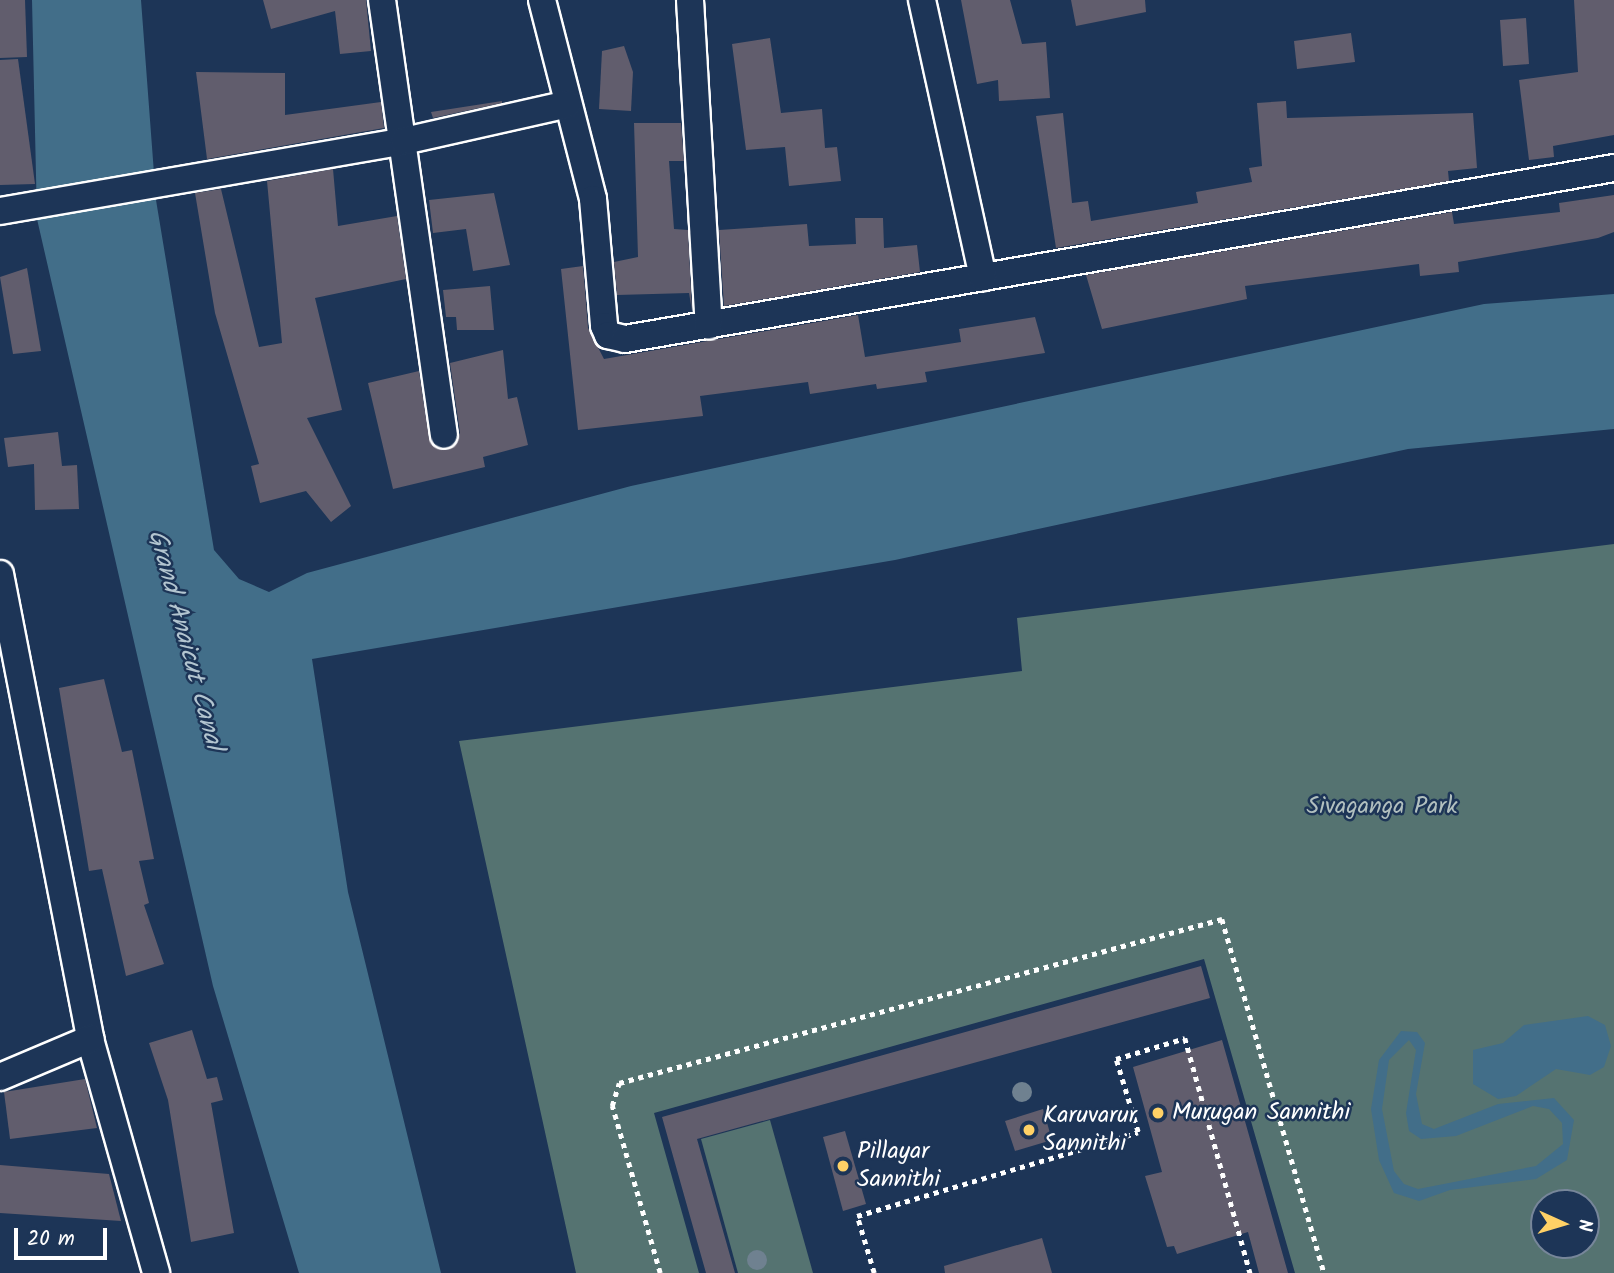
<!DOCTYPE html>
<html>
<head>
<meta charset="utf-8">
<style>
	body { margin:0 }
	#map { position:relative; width:1614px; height:1273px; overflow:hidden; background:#1d3557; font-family:Kalam,sans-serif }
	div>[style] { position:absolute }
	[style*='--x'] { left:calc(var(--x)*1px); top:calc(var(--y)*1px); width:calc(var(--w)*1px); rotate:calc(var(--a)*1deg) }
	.green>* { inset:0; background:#557371 }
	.water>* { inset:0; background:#426e89 }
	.building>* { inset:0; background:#615d6d }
	.path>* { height:4.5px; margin-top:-2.25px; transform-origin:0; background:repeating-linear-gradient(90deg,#fff 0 5px,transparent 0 10px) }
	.roads { filter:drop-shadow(2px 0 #fff) drop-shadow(-2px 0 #fff) drop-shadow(0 2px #fff) drop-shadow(0 -2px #fff) }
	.minor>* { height:26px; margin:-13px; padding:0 13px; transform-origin:13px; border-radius:13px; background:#1d3557 }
	.trees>* { width:20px; height:20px; margin:-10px; border-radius:50%; background:#6f8190 }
	.dots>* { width:19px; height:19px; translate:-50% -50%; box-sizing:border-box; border:4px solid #1d3557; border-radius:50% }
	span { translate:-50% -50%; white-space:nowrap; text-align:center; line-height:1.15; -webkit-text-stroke:5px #1d3557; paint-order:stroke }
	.park-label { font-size:24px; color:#b2c0bf }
	.poi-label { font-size:24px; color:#fff }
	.left { translate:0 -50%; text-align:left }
	.water-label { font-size:26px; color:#b3c5d0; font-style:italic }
	.north { position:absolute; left:1530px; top:1189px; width:70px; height:70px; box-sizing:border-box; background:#1d3557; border:2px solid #77869a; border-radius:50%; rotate:94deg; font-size:19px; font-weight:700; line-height:28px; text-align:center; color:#fff }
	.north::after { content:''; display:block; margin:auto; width:24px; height:32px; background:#ffd166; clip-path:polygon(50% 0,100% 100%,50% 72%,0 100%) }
	.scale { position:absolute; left:14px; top:1228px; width:93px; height:32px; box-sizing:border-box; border:4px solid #fff; border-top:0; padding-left:9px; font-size:21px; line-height:24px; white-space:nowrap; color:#fff; -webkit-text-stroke:5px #1d3557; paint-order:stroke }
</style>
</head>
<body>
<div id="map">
	<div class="green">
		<div style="clip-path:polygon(evenodd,1614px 544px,1614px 1273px,1295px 1273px,1204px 959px,654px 1113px,699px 1273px,576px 1273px,459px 741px,1022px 671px,1017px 618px,1614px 544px,1544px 1203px,1586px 1203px,1586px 1245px,1544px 1245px,1544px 1203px)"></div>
		<div style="clip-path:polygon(770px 1120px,813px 1273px,738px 1273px,701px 1139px)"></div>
	</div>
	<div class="water">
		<div style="clip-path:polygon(32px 0,141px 0,156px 200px,214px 550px,239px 579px,269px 592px,307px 573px,631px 486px,1484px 304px,1614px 294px,1614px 429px,1408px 449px,895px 560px,312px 659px,348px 892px,441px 1273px,299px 1273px,213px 986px,37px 219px)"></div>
		<div style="clip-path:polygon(1588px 1016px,1605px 1025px,1611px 1046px,1604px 1067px,1590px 1075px,1556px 1069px,1516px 1096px,1498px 1099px,1473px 1084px,1473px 1050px,1503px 1043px,1524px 1025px)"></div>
		<div style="clip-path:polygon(evenodd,1401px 1031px,1417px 1032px,1425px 1043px,1416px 1094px,1422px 1124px,1434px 1129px,1498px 1104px,1554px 1098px,1574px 1120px,1567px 1160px,1536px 1179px,1450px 1190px,1419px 1201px,1394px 1193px,1379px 1160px,1371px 1109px,1379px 1060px,1401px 1031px,1409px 1040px,1416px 1050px,1406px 1113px,1409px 1131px,1421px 1139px,1456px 1136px,1533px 1106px,1549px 1109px,1562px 1123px,1563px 1144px,1536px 1166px,1418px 1189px,1404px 1184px,1394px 1171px,1382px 1109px,1389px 1060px,1409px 1040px)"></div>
	</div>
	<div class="building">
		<div style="clip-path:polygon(0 0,25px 0,27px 57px,0 58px)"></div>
		<div style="clip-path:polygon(263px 0,366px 0,371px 51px,340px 54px,335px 11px,271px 29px)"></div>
		<div style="clip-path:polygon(961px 0,1010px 0,1022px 44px,1046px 42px,1050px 98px,999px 101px,998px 80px,977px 84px)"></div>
		<div style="clip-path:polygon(1071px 0,1145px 0,1146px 12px,1076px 26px)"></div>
		<div style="clip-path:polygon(1574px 0,1614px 0,1614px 135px,1553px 146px,1554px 157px,1529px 160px,1519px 80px,1578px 72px)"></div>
		<div style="clip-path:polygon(1526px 18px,1529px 64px,1503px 66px,1500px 20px)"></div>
		<div style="clip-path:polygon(1351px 33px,1355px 62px,1297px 69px,1294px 41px)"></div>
		<div style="clip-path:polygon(770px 38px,781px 113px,822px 109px,825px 148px,837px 147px,841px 181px,789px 186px,785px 147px,746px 150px,732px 44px)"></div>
		<div style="clip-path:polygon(624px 46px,633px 72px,631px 111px,599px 109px,602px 51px)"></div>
		<div style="clip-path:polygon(18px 59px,35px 184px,0 185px,0 60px)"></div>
		<div style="clip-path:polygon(196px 72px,285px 73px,285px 115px,381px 102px,384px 128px,207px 159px)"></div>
		<div style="clip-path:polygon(1286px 101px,1287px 118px,1473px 113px,1477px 168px,1448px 171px,1449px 181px,1056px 248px,1036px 116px,1063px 113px,1072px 203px,1088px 201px,1091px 221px,1198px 203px,1196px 192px,1252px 182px,1249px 168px,1262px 166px,1257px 103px)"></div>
		<div style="clip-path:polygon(502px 103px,433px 118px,431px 112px,502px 101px)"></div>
		<div style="clip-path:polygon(634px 123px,681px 123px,684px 161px,669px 161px,674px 229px,688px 230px,692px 311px,689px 293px,617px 295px,614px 262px,638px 257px)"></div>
		<div style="clip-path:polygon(333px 169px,338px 226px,397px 216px,406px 279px,315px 298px,342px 410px,307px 418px,351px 506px,331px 522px,306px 491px,260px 503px,251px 466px,259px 464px,215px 313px,195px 193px,221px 189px,259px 347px,282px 343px,267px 181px)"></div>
		<div style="clip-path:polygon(494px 193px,510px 265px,473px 271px,466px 229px,433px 233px,429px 200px)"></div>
		<div style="clip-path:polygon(1614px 195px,1614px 232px,1598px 238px,1458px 262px,1459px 272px,1420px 276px,1419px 264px,1245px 286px,1247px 299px,1102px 329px,1086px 275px,1452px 212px,1454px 224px,1560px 212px,1559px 203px)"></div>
		<div style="clip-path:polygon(855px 218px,883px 218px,884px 248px,917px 245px,920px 272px,724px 306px,719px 230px,807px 224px,809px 246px,856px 244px)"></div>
		<div style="clip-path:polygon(583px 266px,588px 328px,604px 359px,858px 315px,865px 357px,961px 342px,959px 329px,1035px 317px,1045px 353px,925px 372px,927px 382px,877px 389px,876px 384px,810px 394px,808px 382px,700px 396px,703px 416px,578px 430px,561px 269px)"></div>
		<div style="clip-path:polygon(27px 268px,41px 351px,13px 354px,0 277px)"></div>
		<div style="clip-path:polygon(490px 286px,494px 330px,457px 330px,456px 317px,446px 317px,443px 290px)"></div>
		<div style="clip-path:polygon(503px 350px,508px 399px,517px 397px,528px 445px,483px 457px,485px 467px,393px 489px,368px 383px,419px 371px,429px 438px,447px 450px,460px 433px,450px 363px)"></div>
		<div style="clip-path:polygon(58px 432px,62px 466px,77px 465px,79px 509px,35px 510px,34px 464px,8px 467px,4px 438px)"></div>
		<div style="clip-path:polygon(104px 679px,122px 752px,132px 750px,144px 809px,154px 859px,139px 861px,149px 903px,144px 905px,164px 964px,126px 976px,102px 869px,89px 871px,59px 688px)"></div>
		<div style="clip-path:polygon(1201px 966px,1210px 998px,697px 1139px,735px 1273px,706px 1273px,662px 1117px)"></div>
		<div style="clip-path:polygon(192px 1030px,207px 1079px,217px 1077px,223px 1100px,211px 1103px,234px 1233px,191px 1242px,168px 1100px,149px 1043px)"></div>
		<div style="clip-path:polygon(1222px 1040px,1288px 1273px,1259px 1273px,1248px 1232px,1177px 1254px,1174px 1246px,1167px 1247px,1145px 1176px,1162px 1172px,1133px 1067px)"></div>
		<div style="clip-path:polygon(85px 1079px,97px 1128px,10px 1139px,4px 1092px)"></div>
		<div style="clip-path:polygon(1043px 1109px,1052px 1140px,1015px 1151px,1005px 1121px)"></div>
		<div style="clip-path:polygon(845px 1131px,866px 1204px,843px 1211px,823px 1137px)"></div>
		<div style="clip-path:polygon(0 1165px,109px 1174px,121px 1221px,0 1213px)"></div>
		<div style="clip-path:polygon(1042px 1238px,1052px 1273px,945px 1273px,944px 1266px)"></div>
	</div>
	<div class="path">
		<div style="--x:660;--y:1273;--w:174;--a:-106"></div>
		<div style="--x:612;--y:1106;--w:24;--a:-73"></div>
		<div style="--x:619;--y:1083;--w:625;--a:-15.21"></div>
		<div style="--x:1222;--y:919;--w:368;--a:73.9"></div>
		<div style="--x:874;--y:1273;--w:59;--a:-106.6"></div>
		<div style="--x:857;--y:1216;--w:293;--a:-16.6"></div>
		<div style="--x:1138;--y:1132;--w:76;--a:-106.8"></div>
		<div style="--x:1116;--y:1059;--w:72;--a:-16.9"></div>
		<div style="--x:1185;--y:1038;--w:244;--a:74.5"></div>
	</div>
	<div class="roads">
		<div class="minor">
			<div style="--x:382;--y:0;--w:439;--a:81.9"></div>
			<div style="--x:542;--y:0;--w:205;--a:75.6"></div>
			<div style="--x:593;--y:199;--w:127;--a:85"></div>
			<div style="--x:604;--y:326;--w:10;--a:66"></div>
			<div style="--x:608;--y:335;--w:17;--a:13"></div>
			<div style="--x:625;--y:339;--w:1004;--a:-9.81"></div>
			<div style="--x:690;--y:0;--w:326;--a:86.7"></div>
			<div style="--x:922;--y:0;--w:284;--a:77.6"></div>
			<div style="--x:0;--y:211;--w:410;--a:-9.8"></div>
			<div style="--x:404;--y:141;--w:168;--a:-12.7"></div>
			<div style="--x:0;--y:574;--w:474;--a:79"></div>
			<div style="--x:90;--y:1039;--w:243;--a:74.2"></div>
			<div style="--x:0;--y:1077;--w:98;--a:-22.9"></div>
		</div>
	</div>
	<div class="trees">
		<div style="left:1022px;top:1092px"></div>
		<div style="left:757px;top:1260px"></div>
	</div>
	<div class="dots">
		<div style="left:1158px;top:1113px;background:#ffd166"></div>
		<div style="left:1029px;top:1130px;background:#ffd166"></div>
		<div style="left:843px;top:1166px;background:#ffd166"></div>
	</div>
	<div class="park-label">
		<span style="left:1382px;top:807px">Sivaganga Park</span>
	</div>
	<div class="poi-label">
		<span class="left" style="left:1172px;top:1113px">Murugan Sannithi</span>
		<span class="left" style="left:1043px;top:1130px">Karuvarur<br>Sannithi</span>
		<span class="left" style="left:857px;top:1166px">Pillayar<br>Sannithi</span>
	</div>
	<div class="water-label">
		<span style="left:184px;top:640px;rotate:75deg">Grand Anaicut Canal</span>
	</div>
	<div class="north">N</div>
	<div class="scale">20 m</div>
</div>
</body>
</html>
